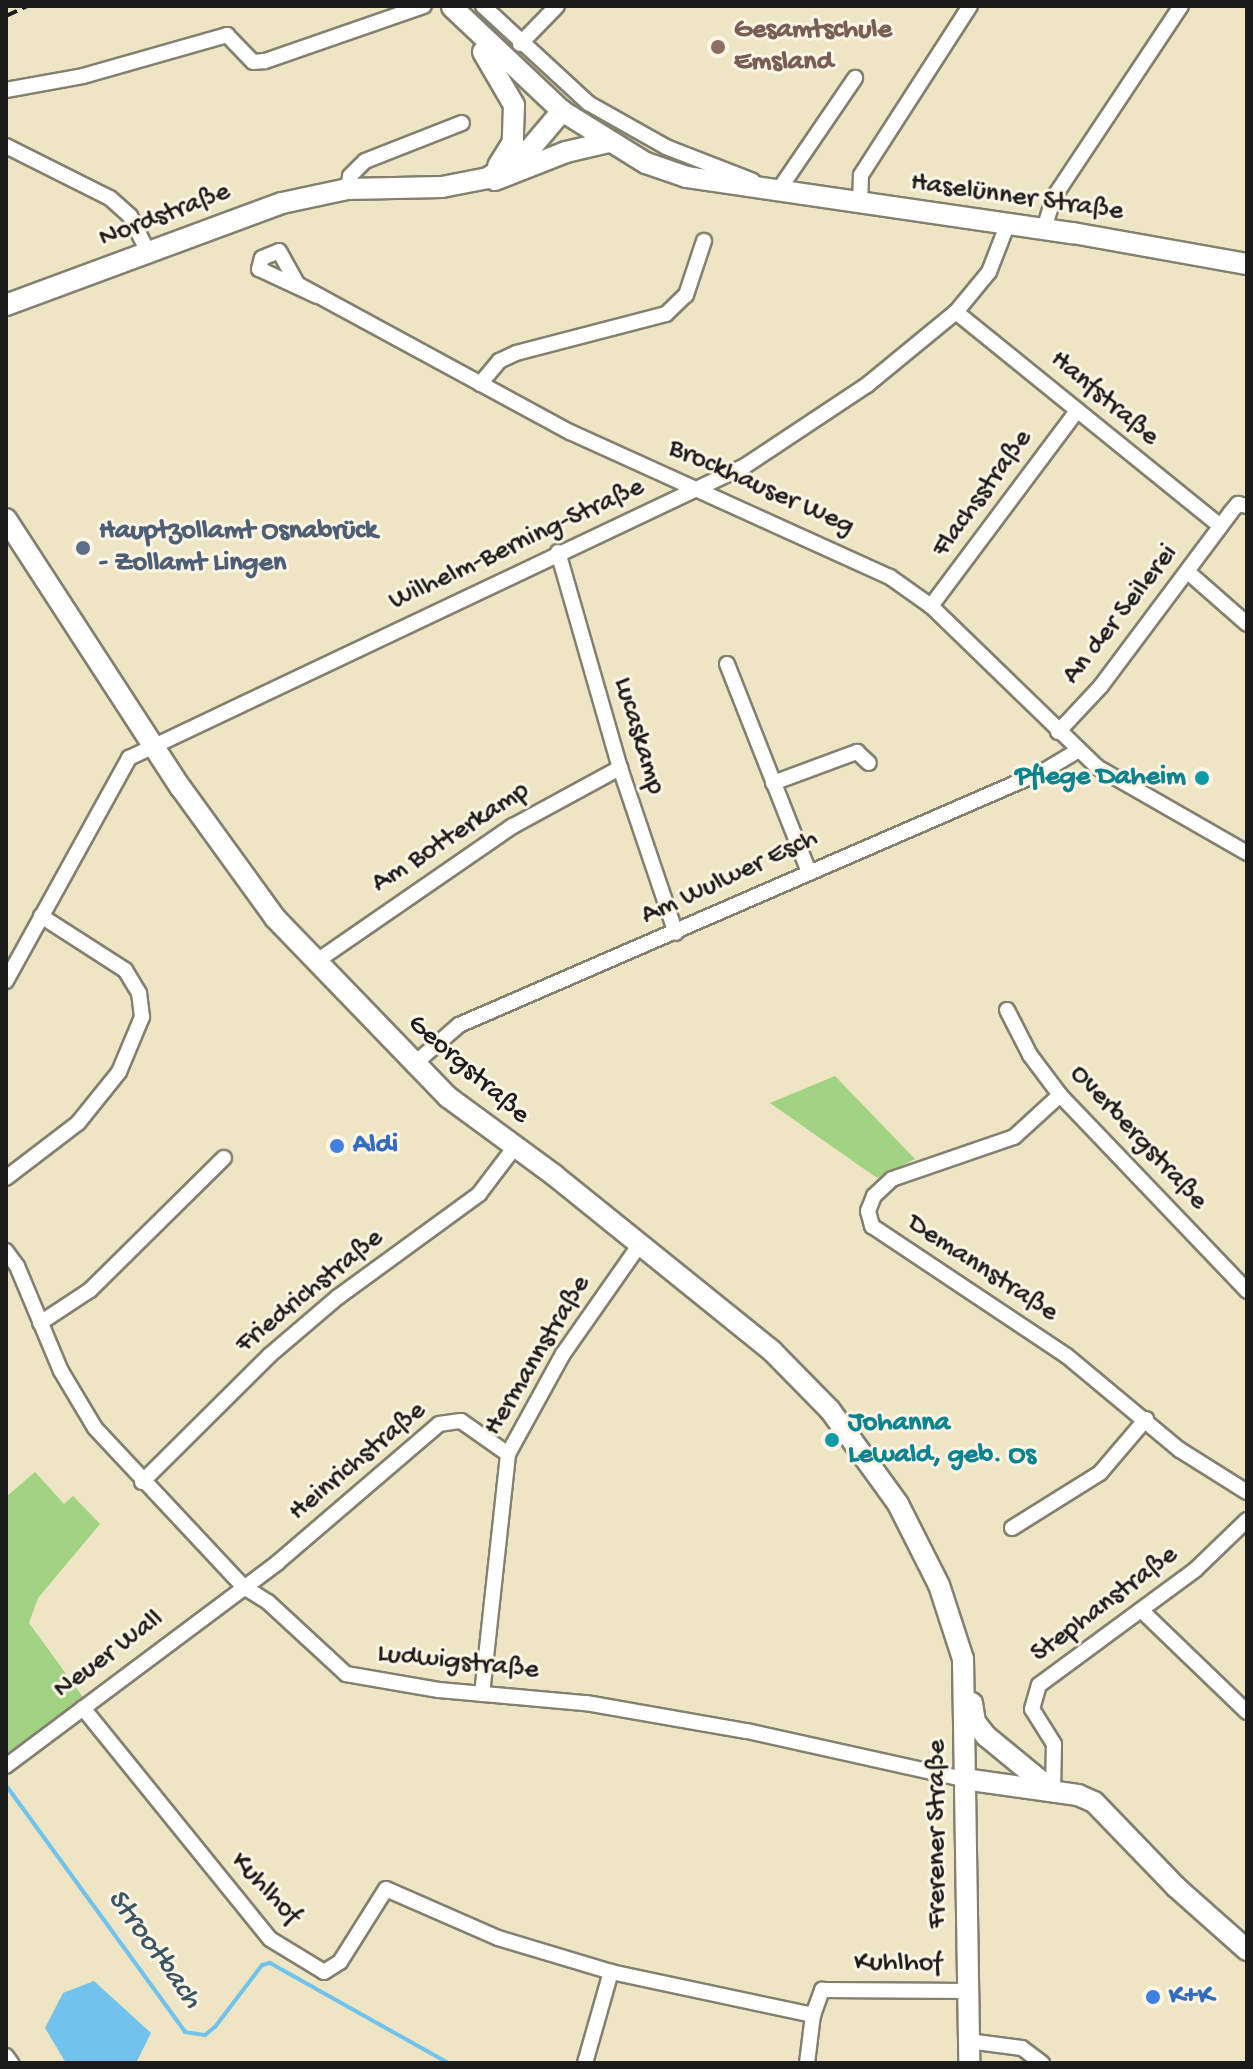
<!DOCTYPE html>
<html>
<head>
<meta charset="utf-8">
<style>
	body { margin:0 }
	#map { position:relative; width:1253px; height:2069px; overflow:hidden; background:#ede5c4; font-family:"Gochi Hand",sans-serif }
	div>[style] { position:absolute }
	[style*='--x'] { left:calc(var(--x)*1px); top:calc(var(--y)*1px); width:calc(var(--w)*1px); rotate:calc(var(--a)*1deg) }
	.green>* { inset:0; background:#a1d383 }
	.water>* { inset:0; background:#71c3ed }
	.stream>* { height:4px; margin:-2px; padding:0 2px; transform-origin:2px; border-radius:2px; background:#71c3ed }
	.roads { filter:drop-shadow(2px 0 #848070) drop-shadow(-2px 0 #848070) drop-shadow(0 2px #848070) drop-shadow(0 -2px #848070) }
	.street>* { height:14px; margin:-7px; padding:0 7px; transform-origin:7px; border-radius:7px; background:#fff }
	.secondary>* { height:20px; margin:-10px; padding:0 10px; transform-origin:10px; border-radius:10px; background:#fff }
	.rail>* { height:4px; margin-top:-2px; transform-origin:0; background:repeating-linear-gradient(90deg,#1c1c1c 0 12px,transparent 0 18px) }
	.dots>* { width:22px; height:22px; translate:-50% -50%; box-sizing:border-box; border:4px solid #fcf5e5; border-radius:50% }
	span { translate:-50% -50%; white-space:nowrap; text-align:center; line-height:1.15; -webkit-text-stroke:6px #fcf5e5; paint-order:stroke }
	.education-label { font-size:28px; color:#785e54; font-weight:700 }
	.left { translate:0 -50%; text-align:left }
	.street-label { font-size:28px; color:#1c1c1c }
	.service-label { font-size:28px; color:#4e5e75; font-weight:700 }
	.culture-label { font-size:28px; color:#0d838f; font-weight:700 }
	.right { translate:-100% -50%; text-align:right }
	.shop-label { font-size:28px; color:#366cbe; font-weight:700 }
	.water-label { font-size:30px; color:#3a5665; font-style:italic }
	.frame { position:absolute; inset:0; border:8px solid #1c1c1c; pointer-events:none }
</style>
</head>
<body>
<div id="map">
	<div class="green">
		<div style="clip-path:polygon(835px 1076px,915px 1159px,877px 1178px,770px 1103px)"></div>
		<div style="clip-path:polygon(35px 1472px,64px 1504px,73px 1496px,100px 1524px,38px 1598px,29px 1623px,88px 1704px,6px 1762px,6px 1497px)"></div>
	</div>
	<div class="water">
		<div style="clip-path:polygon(94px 1981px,151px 2033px,136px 2063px,66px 2063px,45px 2028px,63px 1993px)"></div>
	</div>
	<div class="stream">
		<div style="--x:8;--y:1788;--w:301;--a:54"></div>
		<div style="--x:185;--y:2032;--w:20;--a:9"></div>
		<div style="--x:205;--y:2035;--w:13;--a:-39"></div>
		<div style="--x:215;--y:2027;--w:78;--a:-52.8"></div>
		<div style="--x:262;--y:1965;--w:8;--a:-14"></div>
		<div style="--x:270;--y:1963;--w:204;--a:29.3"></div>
	</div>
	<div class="roads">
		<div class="street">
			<div style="--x:483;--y:6;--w:143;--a:42.7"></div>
			<div style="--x:588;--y:103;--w:90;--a:29.4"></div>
			<div style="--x:666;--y:147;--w:93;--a:21.3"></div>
			<div style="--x:520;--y:44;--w:53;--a:-45.8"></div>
			<div style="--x:6;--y:90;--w:78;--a:-10.3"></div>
			<div style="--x:83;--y:76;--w:150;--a:-15.9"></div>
			<div style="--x:227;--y:35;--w:37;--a:46"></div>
			<div style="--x:253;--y:62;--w:12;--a:-5"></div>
			<div style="--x:265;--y:61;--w:168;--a:-19.1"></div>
			<div style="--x:6;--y:146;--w:116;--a:26.6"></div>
			<div style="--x:110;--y:198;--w:27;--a:42"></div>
			<div style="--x:130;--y:216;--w:42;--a:63.4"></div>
			<div style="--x:348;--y:189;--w:13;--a:-81"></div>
			<div style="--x:350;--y:176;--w:21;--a:-45"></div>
			<div style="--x:365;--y:161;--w:104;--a:-21.4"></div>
			<div style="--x:772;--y:189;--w:6;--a:18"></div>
			<div style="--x:778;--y:191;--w:137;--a:-55.7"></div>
			<div style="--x:860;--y:204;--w:29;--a:-88"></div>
			<div style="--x:861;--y:175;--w:201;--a:-57.2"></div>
			<div style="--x:1044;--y:229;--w:34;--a:-73"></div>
			<div style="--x:1054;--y:197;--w:229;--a:-56.4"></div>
			<div style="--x:317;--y:296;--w:64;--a:-155"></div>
			<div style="--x:259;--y:269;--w:11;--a:-75"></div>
			<div style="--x:262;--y:258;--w:18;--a:-22"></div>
			<div style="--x:279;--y:251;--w:38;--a:61"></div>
			<div style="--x:297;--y:284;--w:311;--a:28.5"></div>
			<div style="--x:570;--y:432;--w:351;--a:24.4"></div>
			<div style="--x:890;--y:577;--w:50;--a:35.3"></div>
			<div style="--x:931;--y:606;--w:231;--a:44.1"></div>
			<div style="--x:1097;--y:767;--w:173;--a:29.8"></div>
			<div style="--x:956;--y:312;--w:340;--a:39"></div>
			<div style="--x:480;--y:384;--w:30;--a:-50"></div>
			<div style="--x:499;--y:361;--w:19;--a:-25"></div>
			<div style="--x:516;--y:353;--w:155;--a:-14.6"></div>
			<div style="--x:666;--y:314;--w:28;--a:-44"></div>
			<div style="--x:686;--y:295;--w:57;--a:-71.6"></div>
			<div style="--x:558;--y:552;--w:225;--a:74"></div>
			<div style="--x:620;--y:768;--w:174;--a:71.3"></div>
			<div style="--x:1189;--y:573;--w:77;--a:41.3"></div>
			<div style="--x:931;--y:606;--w:244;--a:-53.2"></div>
			<div style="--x:727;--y:664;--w:221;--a:68.5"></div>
			<div style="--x:1058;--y:732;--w:63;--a:-46.9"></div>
			<div style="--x:1101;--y:686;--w:217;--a:-53.2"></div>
			<div style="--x:1231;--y:512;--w:11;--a:-49"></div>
			<div style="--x:1238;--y:504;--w:9;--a:13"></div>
			<div style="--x:773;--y:783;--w:90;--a:-20.3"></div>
			<div style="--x:857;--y:752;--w:16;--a:43"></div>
			<div style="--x:317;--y:961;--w:238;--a:-34.6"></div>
			<div style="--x:513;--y:826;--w:122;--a:-28.5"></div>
			<div style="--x:6;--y:981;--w:255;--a:-61.1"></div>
			<div style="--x:129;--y:758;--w:682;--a:-25.36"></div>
			<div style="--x:745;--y:466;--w:146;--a:-33.6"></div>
			<div style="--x:867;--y:385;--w:115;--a:-39.4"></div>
			<div style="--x:956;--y:312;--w:52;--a:-50.5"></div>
			<div style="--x:989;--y:272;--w:53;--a:-68.8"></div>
			<div style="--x:1007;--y:1010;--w:51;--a:62.9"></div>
			<div style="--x:1030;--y:1055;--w:50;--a:53.1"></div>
			<div style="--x:1060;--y:1095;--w:271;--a:46.3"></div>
			<div style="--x:413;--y:1065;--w:61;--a:-41"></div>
			<div style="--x:459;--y:1025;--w:638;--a:-23.47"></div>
			<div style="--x:1044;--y:771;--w:39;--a:-31"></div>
			<div style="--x:1060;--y:1095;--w:62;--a:137.6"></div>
			<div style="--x:1014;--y:1137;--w:129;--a:161"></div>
			<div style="--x:892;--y:1179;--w:25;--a:137"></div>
			<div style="--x:874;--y:1196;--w:16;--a:112"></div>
			<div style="--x:868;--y:1211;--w:16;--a:75"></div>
			<div style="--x:872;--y:1226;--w:234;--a:33.7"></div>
			<div style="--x:1067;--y:1356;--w:147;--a:39.8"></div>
			<div style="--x:1180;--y:1450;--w:79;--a:32.1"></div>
			<div style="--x:6;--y:1178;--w:91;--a:-37.4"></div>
			<div style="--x:78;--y:1123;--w:65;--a:-51.2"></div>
			<div style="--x:119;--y:1072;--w:60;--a:-67.3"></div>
			<div style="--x:142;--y:1017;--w:24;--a:-97"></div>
			<div style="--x:139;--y:993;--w:27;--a:-121"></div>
			<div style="--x:125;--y:970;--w:100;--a:-147.3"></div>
			<div style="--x:6;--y:1251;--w:19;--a:54"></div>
			<div style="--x:17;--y:1266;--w:114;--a:67.3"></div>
			<div style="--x:61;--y:1371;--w:66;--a:59.2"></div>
			<div style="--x:95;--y:1428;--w:218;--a:46.9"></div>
			<div style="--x:244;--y:1587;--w:28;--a:32"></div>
			<div style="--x:268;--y:1602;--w:106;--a:42.7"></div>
			<div style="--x:346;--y:1674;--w:94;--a:9.8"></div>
			<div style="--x:439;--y:1690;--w:148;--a:5.1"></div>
			<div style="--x:586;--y:1703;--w:163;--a:9.9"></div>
			<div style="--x:747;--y:1731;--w:222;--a:12.5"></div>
			<div style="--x:40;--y:1323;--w:60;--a:-33.4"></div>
			<div style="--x:90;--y:1290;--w:188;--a:-44.6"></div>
			<div style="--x:142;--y:1482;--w:180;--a:-44.8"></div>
			<div style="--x:270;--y:1355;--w:89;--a:-40.5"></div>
			<div style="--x:338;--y:1297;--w:175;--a:-36.1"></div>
			<div style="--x:479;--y:1194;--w:58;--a:-52.7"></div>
			<div style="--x:1012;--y:1528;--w:104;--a:-32"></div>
			<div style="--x:1100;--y:1473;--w:71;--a:-49.6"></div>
			<div style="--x:1141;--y:1610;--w:147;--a:43.9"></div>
			<div style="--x:482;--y:1694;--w:241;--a:-83.8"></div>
			<div style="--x:508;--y:1454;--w:114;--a:-61.2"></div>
			<div style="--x:563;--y:1354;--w:134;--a:-55"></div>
			<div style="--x:83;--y:1708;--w:297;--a:51"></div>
			<div style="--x:270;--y:1939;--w:63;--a:31.4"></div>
			<div style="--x:324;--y:1972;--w:19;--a:-32"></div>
			<div style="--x:340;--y:1962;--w:86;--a:-57.8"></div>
			<div style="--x:386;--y:1889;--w:122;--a:23.6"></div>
			<div style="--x:498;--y:1938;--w:118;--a:16.7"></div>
			<div style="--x:611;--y:1972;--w:207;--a:12"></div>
			<div style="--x:813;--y:2015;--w:27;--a:-70"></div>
			<div style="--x:822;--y:1990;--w:146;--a:0.4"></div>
			<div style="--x:6;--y:1766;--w:339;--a:-36.8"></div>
			<div style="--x:277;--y:1563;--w:213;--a:-40.6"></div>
			<div style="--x:439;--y:1424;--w:22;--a:-8"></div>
			<div style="--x:461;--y:1421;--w:57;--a:35.1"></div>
			<div style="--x:1053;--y:1791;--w:47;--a:-88.8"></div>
			<div style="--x:1054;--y:1744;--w:41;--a:-122.2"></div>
			<div style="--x:1032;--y:1709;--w:25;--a:-74"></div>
			<div style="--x:1039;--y:1685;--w:194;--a:-36.4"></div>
			<div style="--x:1195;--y:1570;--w:72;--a:-43.9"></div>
			<div style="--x:968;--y:2041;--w:54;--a:7.4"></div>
			<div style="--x:1022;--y:2048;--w:25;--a:37"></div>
			<div style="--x:6;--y:2056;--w:9;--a:54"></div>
			<div style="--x:585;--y:2063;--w:95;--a:-74.1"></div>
			<div style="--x:807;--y:2063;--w:48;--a:-82.9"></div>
		</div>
		<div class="secondary">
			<div style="--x:452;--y:7;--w:151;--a:43.4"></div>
			<div style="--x:562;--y:111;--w:99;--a:31.8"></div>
			<div style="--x:646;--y:163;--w:43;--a:18.9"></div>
			<div style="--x:687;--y:177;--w:390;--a:8.3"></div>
			<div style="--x:1073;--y:233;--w:177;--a:10.1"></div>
			<div style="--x:483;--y:52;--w:61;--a:59.7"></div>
			<div style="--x:514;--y:105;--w:37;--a:92"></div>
			<div style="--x:513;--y:142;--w:28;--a:122"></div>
			<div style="--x:495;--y:180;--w:76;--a:-21.5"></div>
			<div style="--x:566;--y:152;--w:44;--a:-13.1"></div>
			<div style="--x:6;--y:305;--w:294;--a:-20.3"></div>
			<div style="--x:282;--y:203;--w:67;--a:-12"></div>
			<div style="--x:348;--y:189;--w:94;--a:-1.2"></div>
			<div style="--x:442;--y:187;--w:47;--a:-11.1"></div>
			<div style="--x:488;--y:178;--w:51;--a:-34.6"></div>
			<div style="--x:530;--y:149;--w:50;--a:-49.9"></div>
			<div style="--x:6;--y:519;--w:321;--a:57"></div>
			<div style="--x:181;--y:788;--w:160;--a:54.1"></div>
			<div style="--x:275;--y:918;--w:249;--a:46"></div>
			<div style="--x:448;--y:1097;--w:132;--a:36.3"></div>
			<div style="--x:554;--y:1175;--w:280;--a:38.9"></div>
			<div style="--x:772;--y:1351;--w:83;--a:45.5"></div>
			<div style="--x:830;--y:1410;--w:116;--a:54.1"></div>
			<div style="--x:898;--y:1504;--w:91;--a:63.2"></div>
			<div style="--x:939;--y:1585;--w:78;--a:72"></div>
			<div style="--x:963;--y:1659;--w:404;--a:89.1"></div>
			<div style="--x:972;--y:1703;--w:19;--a:81"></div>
			<div style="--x:975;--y:1722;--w:18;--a:52"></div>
			<div style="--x:986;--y:1736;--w:87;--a:39.4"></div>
			<div style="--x:964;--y:1779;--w:115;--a:8"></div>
			<div style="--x:1078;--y:1795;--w:17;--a:24"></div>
			<div style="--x:1094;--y:1802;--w:118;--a:46"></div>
			<div style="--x:1176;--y:1887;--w:95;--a:41.6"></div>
		</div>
	</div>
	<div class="rail">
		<div style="--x:6;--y:16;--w:23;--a:-25"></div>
	</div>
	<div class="dots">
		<div style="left:718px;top:47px;background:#8d6e63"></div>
		<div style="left:83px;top:548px;background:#5c6f8a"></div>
		<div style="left:1202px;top:778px;background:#0f9aa8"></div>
		<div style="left:337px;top:1146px;background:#3f7fe0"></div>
		<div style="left:832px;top:1440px;background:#0f9aa8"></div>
		<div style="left:1153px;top:1997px;background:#3f7fe0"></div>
	</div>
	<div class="education-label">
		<span class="left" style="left:734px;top:47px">Gesamtschule<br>Emsland</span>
	</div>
	<div class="street-label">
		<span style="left:1017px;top:198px;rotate:8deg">Haselünner Straße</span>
		<span style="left:165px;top:216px;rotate:-21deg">Nordstraße</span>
		<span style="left:1104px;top:399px;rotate:40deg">Hanfstraße</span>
		<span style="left:761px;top:488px;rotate:24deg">Brockhauser Weg</span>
		<span style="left:983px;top:494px;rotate:-54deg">Flachsstraße</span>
		<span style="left:517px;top:545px;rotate:-25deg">Wilhelm-Berning-Straße</span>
		<span style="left:1121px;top:615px;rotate:-52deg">An der Seilerei</span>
		<span style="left:638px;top:736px;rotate:73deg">Lucaskamp</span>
		<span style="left:451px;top:838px;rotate:-33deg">Am Botterkamp</span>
		<span style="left:730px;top:878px;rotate:-25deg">Am Wulwer Esch</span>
		<span style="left:468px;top:1070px;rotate:41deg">Georgstraße</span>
		<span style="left:1138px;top:1138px;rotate:47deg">Overbergstraße</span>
		<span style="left:982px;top:1269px;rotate:33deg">Demannstraße</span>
		<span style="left:310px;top:1292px;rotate:-39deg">Friedrichstraße</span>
		<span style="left:538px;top:1356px;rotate:-59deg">Hermannstraße</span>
		<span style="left:358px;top:1462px;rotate:-40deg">Heinrichstraße</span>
		<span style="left:1105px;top:1605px;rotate:-37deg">Stephanstraße</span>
		<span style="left:109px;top:1655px;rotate:-37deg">Neuer Wall</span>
		<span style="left:458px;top:1663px;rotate:6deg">Ludwigstraße</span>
		<span style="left:938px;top:1834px;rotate:-90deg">Frerener Straße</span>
		<span style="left:265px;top:1889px;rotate:47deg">Kuhlhof</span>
		<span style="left:898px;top:1964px;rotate:1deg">Kuhlhof</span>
	</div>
	<div class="service-label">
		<span class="left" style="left:99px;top:548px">Hauptzollamt Osnabrück<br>- Zollamt Lingen</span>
	</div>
	<div class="culture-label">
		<span class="right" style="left:1186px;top:778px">Pflege Daheim</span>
		<span class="left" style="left:848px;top:1440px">Johanna<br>Lewald, geb. Os</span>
	</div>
	<div class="shop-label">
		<span class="left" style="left:353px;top:1146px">Aldi</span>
		<span class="left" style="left:1169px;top:1997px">K+K</span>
	</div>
	<div class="water-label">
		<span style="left:153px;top:1950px;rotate:54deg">Strootbach</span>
	</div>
	<div class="frame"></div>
</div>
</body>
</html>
